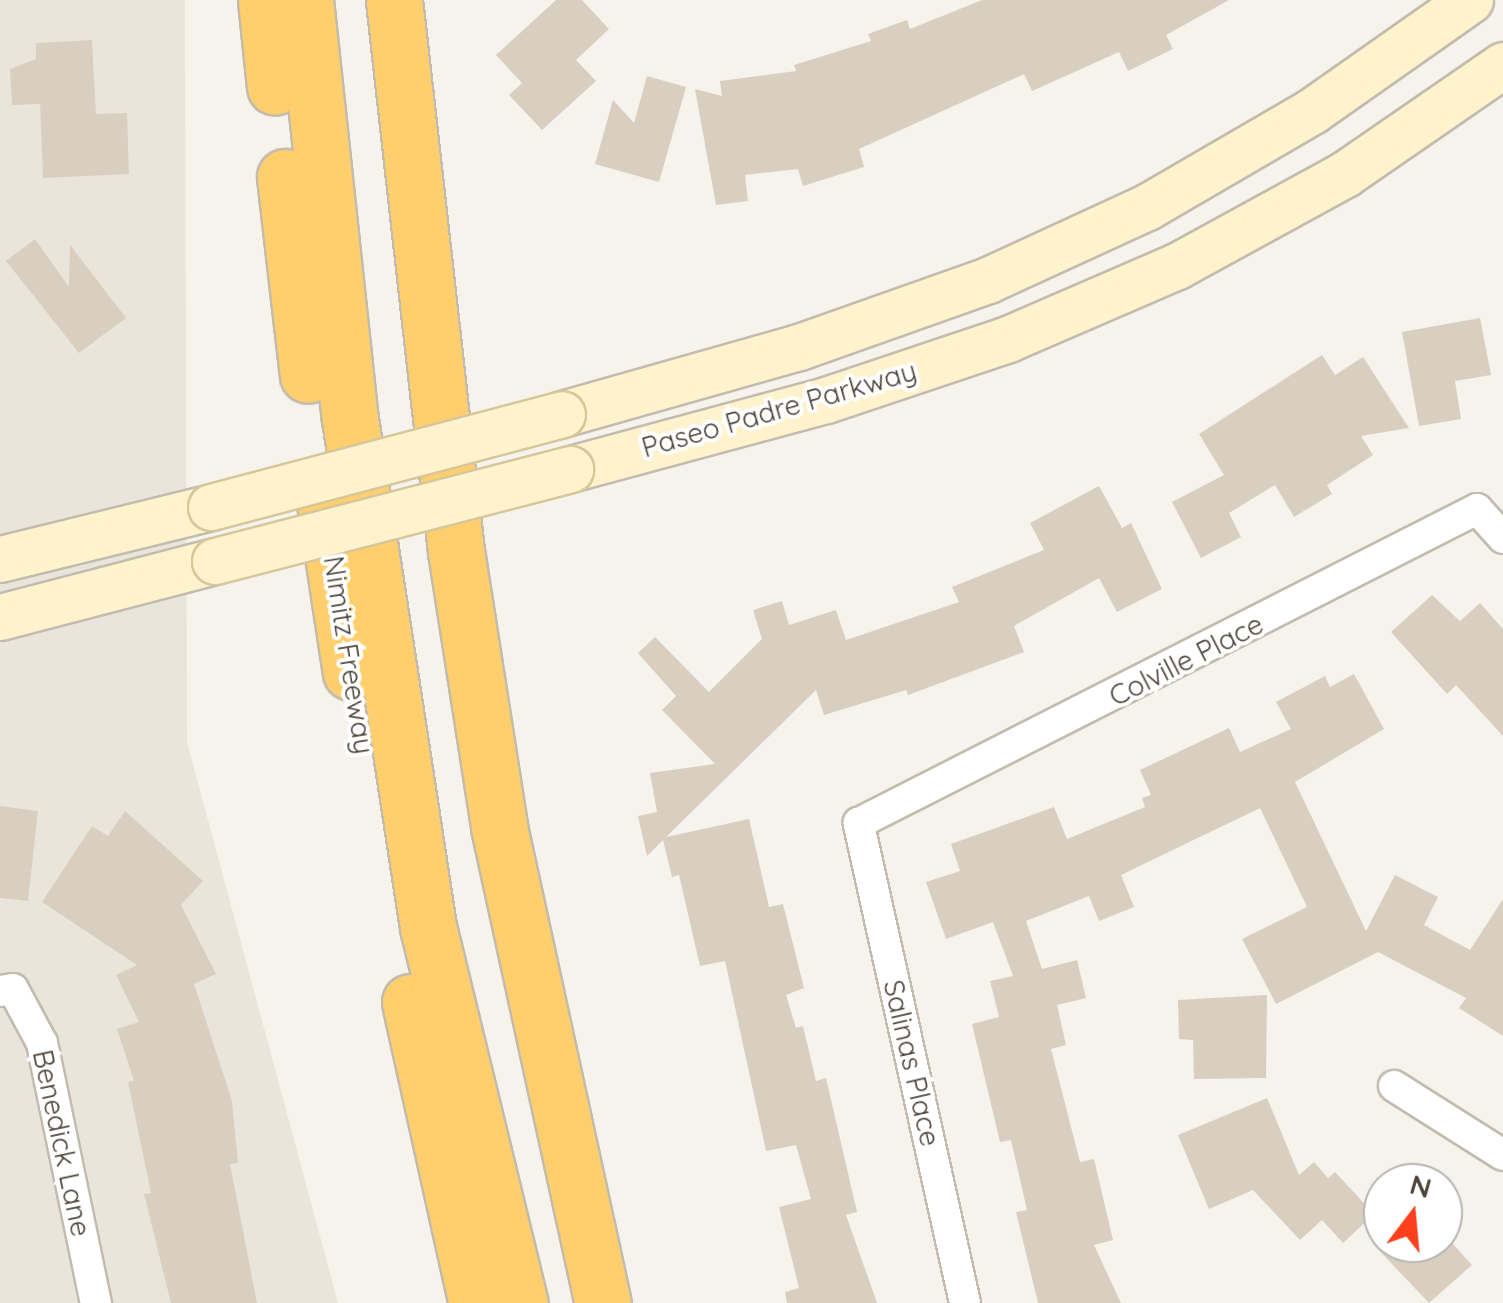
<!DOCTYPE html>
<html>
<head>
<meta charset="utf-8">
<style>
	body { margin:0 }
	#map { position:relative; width:1503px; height:1303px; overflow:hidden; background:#f6f3ec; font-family:Quicksand,sans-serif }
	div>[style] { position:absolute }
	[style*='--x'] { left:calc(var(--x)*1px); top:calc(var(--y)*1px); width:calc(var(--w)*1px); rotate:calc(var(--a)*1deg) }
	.residential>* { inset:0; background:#eae5da }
	.building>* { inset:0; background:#d8cfc1 }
	.roads { filter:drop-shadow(2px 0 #c2bbae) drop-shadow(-2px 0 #c2bbae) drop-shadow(0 2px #c2bbae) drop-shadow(0 -2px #c2bbae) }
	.street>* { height:30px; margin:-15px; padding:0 15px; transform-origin:15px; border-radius:15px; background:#fff }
	.secondary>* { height:45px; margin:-22.5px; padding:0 22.5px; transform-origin:22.5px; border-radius:22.5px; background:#fff3cd }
	.highway>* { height:55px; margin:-27.5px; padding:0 27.5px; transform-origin:27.5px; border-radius:27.5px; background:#ffcf6e }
	.bridges { filter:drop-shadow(2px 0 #d6c79b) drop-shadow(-2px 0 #d6c79b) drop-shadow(0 2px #d6c79b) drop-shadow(0 -2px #d6c79b) }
	.secondary-bridge>* { height:45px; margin:-22.5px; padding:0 22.5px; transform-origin:22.5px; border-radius:22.5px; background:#fff3cd }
	span { translate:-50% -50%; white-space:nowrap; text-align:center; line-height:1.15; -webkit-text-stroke:8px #fff; paint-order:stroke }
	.street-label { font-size:28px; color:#4b4439 }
	.north { position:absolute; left:1363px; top:1163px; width:100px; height:100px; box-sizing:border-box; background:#fff; border:2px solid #b7b4b0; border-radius:50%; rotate:16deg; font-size:28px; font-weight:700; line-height:40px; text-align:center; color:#4b4439 }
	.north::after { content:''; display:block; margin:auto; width:35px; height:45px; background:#fc3f1d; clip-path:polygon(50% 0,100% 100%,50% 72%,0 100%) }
</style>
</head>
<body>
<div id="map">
	<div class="residential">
		<div style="clip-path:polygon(0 0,185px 0,187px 742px,338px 1303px,0 1303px)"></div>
	</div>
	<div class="building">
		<div style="clip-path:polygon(556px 0,582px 0,609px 29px,576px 60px,596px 81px,542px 130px,509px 95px,522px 83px,496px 55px)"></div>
		<div style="clip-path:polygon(982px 0,1229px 0,1166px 35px,1173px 49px,1128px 71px,1119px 52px,1032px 91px,1024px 74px,859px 149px,864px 167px,803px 186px,798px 169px,745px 175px,748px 201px,716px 205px,695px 89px,722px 96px,720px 81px,796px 71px,794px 65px,871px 41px,868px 34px,907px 20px,910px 29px)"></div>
		<div style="clip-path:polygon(92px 40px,96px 114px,127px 113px,129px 174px,43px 178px,40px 104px,12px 105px,10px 69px,36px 59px,36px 43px)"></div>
		<div style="clip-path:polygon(647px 76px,686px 87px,659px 182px,595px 164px,613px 100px,634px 123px)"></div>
		<div style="clip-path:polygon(35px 239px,69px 287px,70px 245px,126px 318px,79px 353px,6px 261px)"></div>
		<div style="clip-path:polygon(1480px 318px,1491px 375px,1455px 381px,1461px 419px,1419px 426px,1402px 332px)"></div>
		<div style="clip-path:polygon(1322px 355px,1335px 375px,1363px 357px,1409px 428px,1361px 436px,1373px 455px,1327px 485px,1332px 494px,1294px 517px,1275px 485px,1229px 513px,1241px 537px,1201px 558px,1172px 502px,1224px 475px,1199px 434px)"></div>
		<div style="clip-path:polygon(1099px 486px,1122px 528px,1131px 523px,1162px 589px,1117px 612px,1099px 578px,1014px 626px,1024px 652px,908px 695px,906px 690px,824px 715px,816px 690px,666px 837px,749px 819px,769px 907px,783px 904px,804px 988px,786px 995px,796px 1028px,803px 1026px,816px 1081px,826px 1078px,857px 1212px,846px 1215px,877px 1303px,787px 1303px,785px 1292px,799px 1288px,779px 1207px,811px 1199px,796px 1145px,766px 1151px,725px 961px,700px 966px,679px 875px,672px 877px,663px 840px,647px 856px,638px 816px,657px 812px,650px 773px,715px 764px,662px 710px,676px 696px,638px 653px,655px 637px,709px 692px,762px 639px,753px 610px,782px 601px,789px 625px,836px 610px,846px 640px,959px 602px,952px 587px,1044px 550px,1030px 523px)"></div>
		<div style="clip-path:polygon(1432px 595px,1460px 621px,1480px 603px,1503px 629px,1503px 736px,1456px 685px,1447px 694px,1391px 632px)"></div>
		<div style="clip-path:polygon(1354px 674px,1384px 729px,1295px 782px,1366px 931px,1395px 875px,1438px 897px,1424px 925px,1470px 950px,1503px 899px,1503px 1036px,1459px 1008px,1466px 998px,1378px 952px,1276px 1004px,1242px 939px,1307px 907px,1260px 808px,1121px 875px,1134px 907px,1099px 921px,1089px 896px,1026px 921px,1042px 969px,1077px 960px,1086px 998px,1057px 1005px,1066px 1045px,1051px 1049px,1080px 1162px,1094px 1159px,1113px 1240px,1094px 1245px,1121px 1303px,1038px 1303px,1016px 1212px,1027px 1210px,1011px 1140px,1000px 1142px,972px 1024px,999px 1017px,990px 981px,1013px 976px,993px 922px,946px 939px,926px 882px,960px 871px,951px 844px,1054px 807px,1067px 839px,1145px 807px,1142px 798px,1151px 795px,1140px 770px,1229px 728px,1240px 752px,1291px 729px,1276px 702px,1325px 676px,1330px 687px)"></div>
		<div style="clip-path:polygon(0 806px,38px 811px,28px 901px,0 898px)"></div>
		<div style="clip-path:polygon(125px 811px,203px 881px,181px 905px,216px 974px,194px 984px,232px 1101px,238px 1163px,230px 1164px,257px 1303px,171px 1303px,144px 1194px,151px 1193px,128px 1082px,134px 1081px,117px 1029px,139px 1022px,116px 975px,137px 965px,42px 902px,92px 826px,108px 836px)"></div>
		<div style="clip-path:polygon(1267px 995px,1266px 1078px,1194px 1079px,1193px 1040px,1179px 1039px,1178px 1000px)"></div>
		<div style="clip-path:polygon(1267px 1098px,1299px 1175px,1314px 1162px,1328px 1178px,1335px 1172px,1374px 1214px,1343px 1243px,1322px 1220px,1300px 1240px,1253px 1190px,1209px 1209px,1178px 1135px)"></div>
		<div style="clip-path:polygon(1372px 1243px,1452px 1243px,1472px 1265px,1429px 1303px)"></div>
	</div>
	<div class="roads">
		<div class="street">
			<div style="--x:0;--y:991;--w:13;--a:-9"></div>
			<div style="--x:13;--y:989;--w:61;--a:61.8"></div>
			<div style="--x:42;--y:1043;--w:266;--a:78.3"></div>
			<div style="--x:1394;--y:1086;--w:129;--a:32.3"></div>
			<div style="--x:965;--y:1303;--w:492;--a:-102.5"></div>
			<div style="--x:859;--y:823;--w:693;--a:-26.93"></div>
			<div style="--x:1477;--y:509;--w:39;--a:48"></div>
		</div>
		<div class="secondary">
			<div style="--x:562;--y:414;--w:246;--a:-15.8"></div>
			<div style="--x:799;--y:347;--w:201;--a:-19.5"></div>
			<div style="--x:988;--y:280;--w:175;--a:-24.7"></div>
			<div style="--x:1147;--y:207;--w:191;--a:-30.2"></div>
			<div style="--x:1312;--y:111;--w:193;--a:-35.1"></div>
			<div style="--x:570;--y:469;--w:265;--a:-15.1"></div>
			<div style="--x:826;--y:400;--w:192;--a:-18.5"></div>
			<div style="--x:1008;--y:339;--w:184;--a:-23.4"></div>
			<div style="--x:1177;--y:266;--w:192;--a:-28.7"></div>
			<div style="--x:1345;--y:174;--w:192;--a:-34.6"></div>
			<div style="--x:0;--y:559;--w:217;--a:-13.8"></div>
			<div style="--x:0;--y:617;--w:222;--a:-14.6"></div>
		</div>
		<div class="highway">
			<div style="--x:266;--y:0;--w:87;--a:84.1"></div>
			<div style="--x:305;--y:0;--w:421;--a:83.9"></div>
			<div style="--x:350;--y:419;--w:514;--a:81.27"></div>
			<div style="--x:428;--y:927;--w:387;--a:76.3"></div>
			<div style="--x:394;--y:0;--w:554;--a:83.58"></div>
			<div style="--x:456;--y:551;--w:279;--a:81.1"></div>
			<div style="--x:499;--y:827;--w:487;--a:77.7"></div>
			<div style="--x:285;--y:177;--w:199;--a:83.4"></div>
			<div style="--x:323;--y:490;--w:184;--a:81.3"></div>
			<div style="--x:410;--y:1002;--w:308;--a:77.5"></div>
		</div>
	</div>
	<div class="bridges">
		<div class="secondary-bridge">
			<div style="--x:211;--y:507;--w:363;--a:-14.8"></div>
			<div style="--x:215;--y:561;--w:367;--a:-14.5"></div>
		</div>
	</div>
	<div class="street-label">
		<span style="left:779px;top:409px;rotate:-16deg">Paseo Padre Parkway</span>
		<span style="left:349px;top:655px;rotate:81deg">Nimitz Freeway</span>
		<span style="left:1186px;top:660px;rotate:-27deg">Colville Place</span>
		<span style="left:912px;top:1063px;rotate:77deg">Salinas Place</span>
		<span style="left:62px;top:1143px;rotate:78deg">Benedick Lane</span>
	</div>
	<div class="north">N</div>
</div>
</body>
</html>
